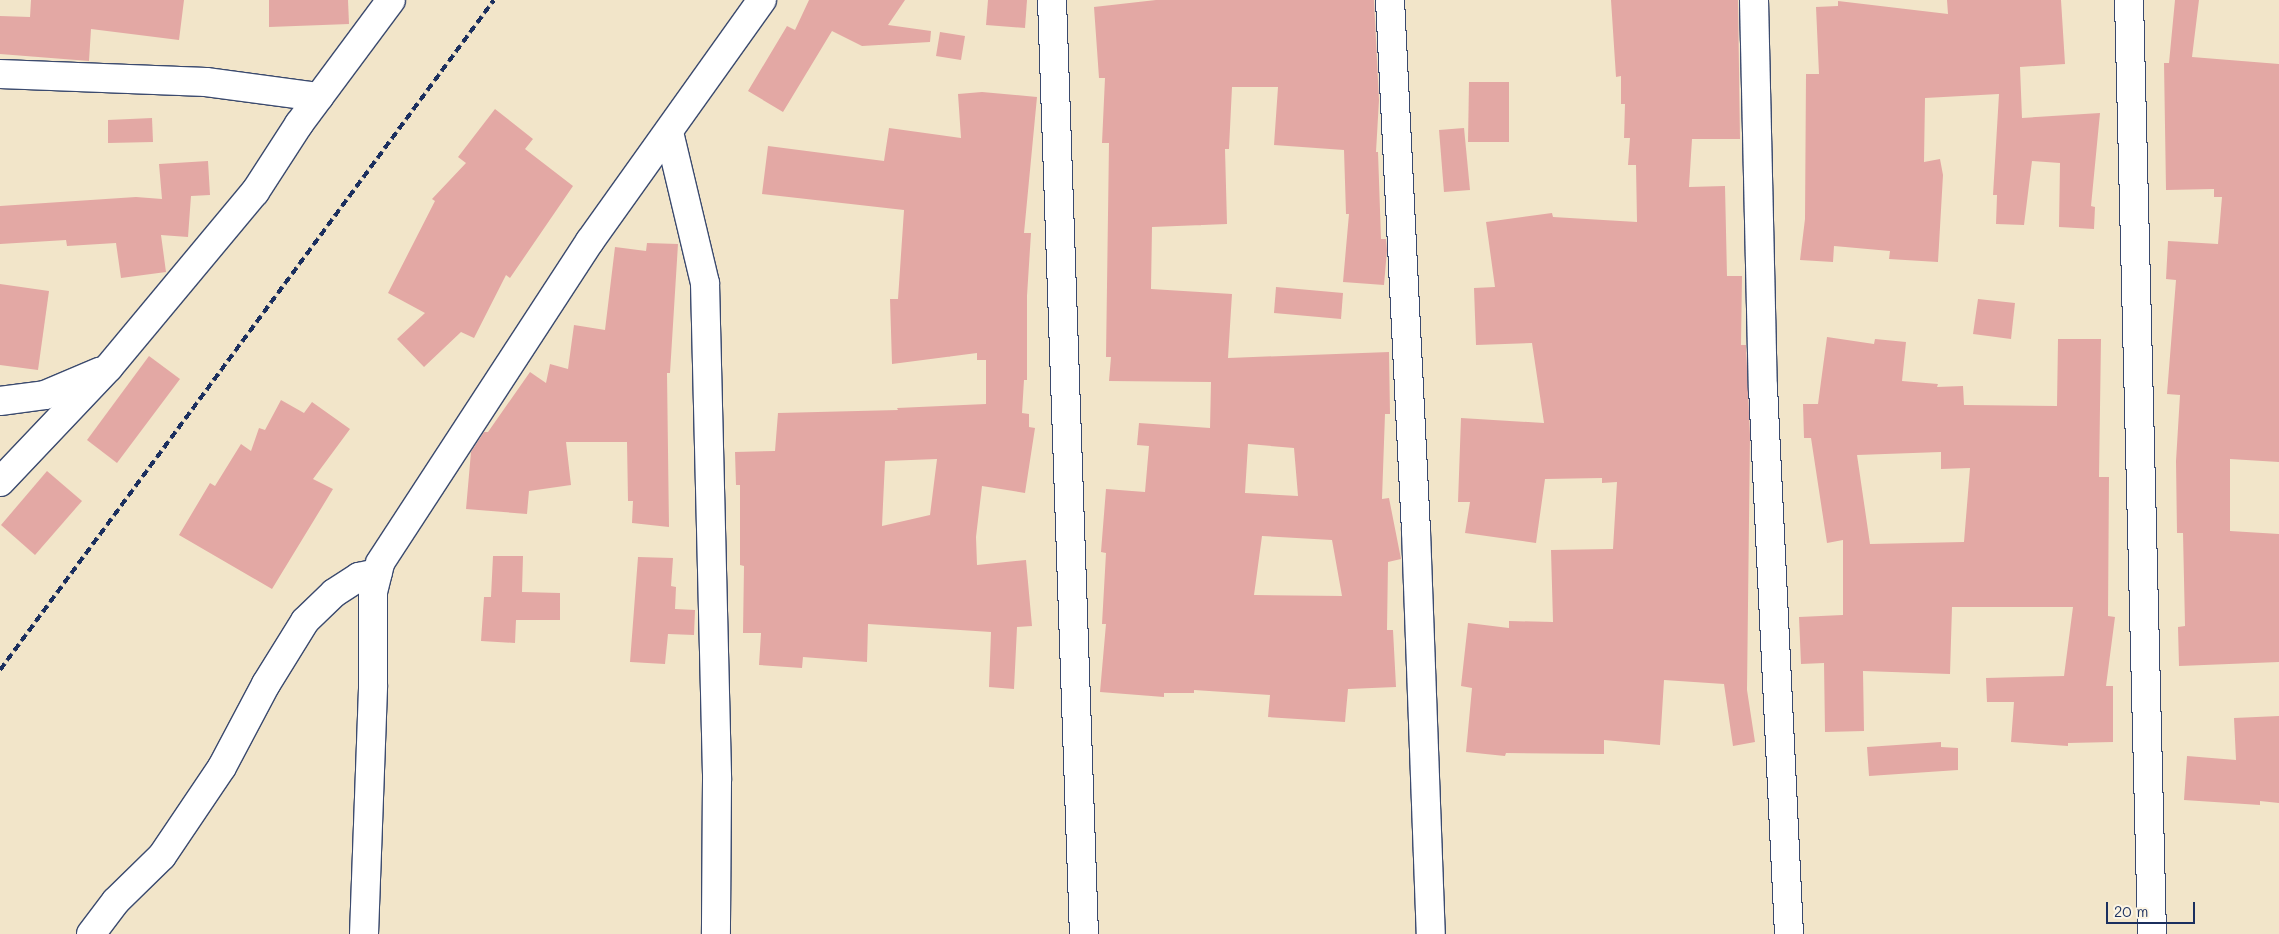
<!DOCTYPE html>
<html>
<head>
<meta charset="utf-8">
<style>
	body { margin:0 }
	#map { position:relative; width:2279px; height:934px; overflow:hidden; background:#f2e5c9; font-family:Mali,sans-serif }
	div>[style] { position:absolute }
	[style*='--x'] { left:calc(var(--x)*1px); top:calc(var(--y)*1px); width:calc(var(--w)*1px); rotate:calc(var(--a)*1deg) }
	.building>* { inset:0; background:#e3a8a4 }
	.roads { filter:drop-shadow(1px 0 #3b4a6e) drop-shadow(-1px 0 #3b4a6e) drop-shadow(0 1px #3b4a6e) drop-shadow(0 -1px #3b4a6e) }
	.minor>* { height:28px; margin:-14px; padding:0 14px; transform-origin:14px; border-radius:14px; background:#fff }
	.rail>* { height:4px; margin-top:-2px; transform-origin:0; background:repeating-linear-gradient(90deg,#1b2f5e 0 8px,transparent 0 12px) }
	span { translate:-50% -50%; white-space:nowrap; text-align:center; line-height:1.15; -webkit-text-stroke:5px #fcf5e5; paint-order:stroke }
	.scale { position:absolute; left:2106px; top:902px; width:89px; height:22px; box-sizing:border-box; border:2px solid #1b2f5e; border-top:0; padding-left:6px; font-size:15px; line-height:18px; white-space:nowrap; color:#1b2f5e; -webkit-text-stroke:4px #fcf5e5; paint-order:stroke }
</style>
</head>
<body>
<div id="map">
	<div class="building">
		<div style="clip-path:polygon(31px 0,184px 0,179px 40px,91px 29px,89px 61px,0 54px,0 16px,30px 17px)"></div>
		<div style="clip-path:polygon(269px 0,348px 0,349px 24px,269px 27px)"></div>
		<div style="clip-path:polygon(809px 0,905px 0,888px 25px,931px 31px,930px 42px,862px 46px,832px 31px,783px 112px,748px 91px,787px 26px,795px 30px)"></div>
		<div style="clip-path:polygon(988px 0,1027px 0,1025px 28px,986px 25px)"></div>
		<div style="clip-path:polygon(evenodd,1156px 0,1374px 0,1379px 100px,1376px 152px,1378px 152px,1381px 239px,1386px 239px,1387px 250px,1384px 285px,1343px 282px,1349px 214px,1346px 214px,1344px 150px,1274px 145px,1278px 87px,1232px 87px,1229px 149px,1225px 149px,1227px 224px,1152px 227px,1151px 289px,1232px 294px,1228px 358px,1389px 352px,1390px 414px,1385px 414px,1382px 499px,1389px 498px,1401px 559px,1388px 562px,1387px 630px,1393px 630px,1396px 687px,1348px 689px,1345px 722px,1268px 717px,1270px 695px,1194px 690px,1194px 693px,1164px 693px,1164px 697px,1100px 692px,1106px 624px,1102px 624px,1106px 553px,1101px 552px,1106px 489px,1145px 492px,1149px 446px,1137px 445px,1139px 423px,1210px 428px,1211px 382px,1109px 381px,1111px 357px,1106px 357px,1109px 143px,1102px 143px,1105px 78px,1099px 78px,1094px 7px,1156px 0,1248px 444px,1294px 448px,1298px 496px,1245px 493px,1248px 444px,1156px 0,1262px 536px,1332px 540px,1342px 596px,1254px 595px,1262px 536px)"></div>
		<div style="clip-path:polygon(1611px 0,1738px 0,1740px 139px,1692px 139px,1689px 187px,1725px 186px,1727px 276px,1742px 276px,1741px 345px,1746px 345px,1750px 435px,1747px 690px,1755px 742px,1733px 746px,1724px 684px,1664px 680px,1660px 745px,1604px 740px,1604px 754px,1506px 753px,1505px 756px,1466px 752px,1472px 688px,1461px 686px,1468px 623px,1509px 628px,1509px 621px,1553px 622px,1551px 550px,1613px 549px,1617px 482px,1602px 483px,1602px 478px,1545px 479px,1536px 543px,1465px 533px,1470px 502px,1458px 502px,1461px 418px,1544px 423px,1532px 343px,1476px 345px,1474px 288px,1495px 287px,1486px 222px,1552px 213px,1553px 217px,1637px 222px,1636px 165px,1628px 165px,1630px 138px,1624px 138px,1625px 104px,1621px 104px,1621px 76px,1616px 77px)"></div>
		<div style="clip-path:polygon(1947px 0,2061px 0,2065px 64px,2020px 67px,2022px 118px,2100px 113px,2091px 206px,2095px 207px,2094px 229px,2059px 227px,2060px 163px,2032px 161px,2024px 225px,1996px 224px,1997px 195px,1993px 195px,1999px 94px,1925px 98px,1924px 162px,1940px 159px,1943px 175px,1938px 262px,1889px 259px,1890px 251px,1834px 246px,1833px 262px,1800px 260px,1805px 219px,1806px 74px,1819px 74px,1816px 7px,1838px 6px,1838px 1px,1948px 14px)"></div>
		<div style="clip-path:polygon(2175px 0,2199px 0,2192px 57px,2279px 64px,2279px 462px,2230px 459px,2230px 531px,2279px 534px,2279px 662px,2179px 666px,2178px 627px,2185px 626px,2183px 533px,2177px 533px,2176px 461px,2180px 395px,2167px 394px,2176px 280px,2166px 279px,2168px 241px,2218px 244px,2222px 197px,2214px 197px,2214px 189px,2166px 190px,2164px 63px,2169px 63px)"></div>
		<div style="clip-path:polygon(940px 32px,965px 36px,961px 60px,936px 56px)"></div>
		<div style="clip-path:polygon(1469px 82px,1509px 82px,1509px 142px,1468px 142px)"></div>
		<div style="clip-path:polygon(evenodd,982px 92px,1037px 97px,1024px 233px,1031px 233px,1027px 296px,1027px 380px,1024px 380px,1022px 413px,1029px 414px,1029px 427px,1035px 428px,1025px 493px,982px 486px,976px 537px,977px 565px,1026px 560px,1032px 626px,1017px 627px,1014px 689px,989px 687px,991px 632px,868px 624px,867px 662px,803px 657px,802px 668px,759px 665px,761px 633px,743px 633px,744px 566px,740px 565px,740px 485px,736px 485px,735px 452px,775px 451px,778px 413px,898px 410px,897px 408px,986px 404px,986px 360px,977px 360px,977px 353px,892px 364px,890px 299px,898px 299px,904px 210px,762px 194px,768px 146px,884px 161px,889px 128px,961px 138px,958px 94px,982px 92px,937px 459px,930px 515px,882px 526px,885px 461px,937px 459px)"></div>
		<div style="clip-path:polygon(495px 109px,533px 139px,525px 149px,573px 186px,510px 278px,506px 275px,474px 338px,461px 332px,424px 367px,397px 339px,425px 313px,388px 293px,435px 201px,432px 199px,466px 163px,458px 157px)"></div>
		<div style="clip-path:polygon(152px 118px,153px 142px,108px 143px,108px 120px)"></div>
		<div style="clip-path:polygon(1464px 128px,1470px 190px,1444px 192px,1439px 130px)"></div>
		<div style="clip-path:polygon(208px 161px,210px 195px,191px 196px,188px 237px,161px 235px,166px 272px,121px 278px,116px 243px,67px 246px,66px 240px,0 244px,0 206px,136px 197px,162px 199px,159px 164px)"></div>
		<div style="clip-path:polygon(647px 243px,678px 244px,670px 373px,667px 373px,669px 527px,632px 523px,633px 501px,628px 501px,627px 442px,566px 442px,571px 485px,529px 491px,527px 514px,466px 509px,471px 452px,484px 432px,488px 432px,530px 372px,546px 383px,550px 364px,568px 369px,574px 325px,605px 330px,615px 247px,646px 251px)"></div>
		<div style="clip-path:polygon(0 284px,49px 291px,38px 370px,0 365px)"></div>
		<div style="clip-path:polygon(1276px 287px,1343px 293px,1341px 319px,1274px 313px)"></div>
		<div style="clip-path:polygon(1978px 299px,2015px 303px,2011px 339px,1973px 334px)"></div>
		<div style="clip-path:polygon(evenodd,1827px 337px,1874px 344px,1875px 339px,1906px 342px,1902px 381px,1938px 384px,1937px 387px,1963px 386px,1964px 405px,2057px 406px,2058px 339px,2101px 339px,2099px 477px,2109px 477px,2108px 616px,2115px 617px,2106px 686px,2113px 686px,2113px 742px,2068px 743px,2068px 746px,2011px 742px,2014px 702px,1987px 702px,1986px 678px,2064px 676px,2073px 607px,1952px 607px,1950px 674px,1863px 671px,1864px 731px,1825px 732px,1824px 663px,1801px 664px,1799px 617px,1843px 615px,1843px 540px,1827px 543px,1811px 438px,1804px 438px,1803px 404px,1818px 404px,1827px 337px,1941px 452px,1941px 469px,1970px 468px,1964px 542px,1870px 544px,1857px 455px,1941px 452px)"></div>
		<div style="clip-path:polygon(149px 356px,180px 379px,117px 463px,87px 440px)"></div>
		<div style="clip-path:polygon(281px 400px,304px 413px,312px 402px,350px 429px,313px 479px,333px 489px,272px 589px,179px 535px,210px 483px,215px 486px,241px 444px,251px 451px,259px 428px,265px 430px)"></div>
		<div style="clip-path:polygon(47px 471px,82px 501px,35px 555px,1px 525px)"></div>
		<div style="clip-path:polygon(493px 556px,523px 556px,522px 592px,560px 593px,560px 620px,516px 620px,515px 643px,481px 641px,484px 597px,491px 597px)"></div>
		<div style="clip-path:polygon(638px 557px,673px 558px,671px 586px,676px 587px,675px 609px,695px 610px,694px 635px,668px 634px,665px 664px,630px 662px)"></div>
		<div style="clip-path:polygon(2279px 716px,2279px 803px,2260px 801px,2260px 805px,2184px 800px,2187px 756px,2236px 760px,2234px 718px)"></div>
		<div style="clip-path:polygon(1941px 742px,1941px 747px,1958px 748px,1958px 770px,1869px 776px,1867px 747px)"></div>
	</div>
	<div class="roads">
		<div class="minor">
			<div style="--x:1052;--y:0;--w:935;--a:88.04"></div>
			<div style="--x:1390;--y:0;--w:532;--a:87.2"></div>
			<div style="--x:1416;--y:531;--w:403;--a:87.9"></div>
			<div style="--x:1754;--y:0;--w:387;--a:88.7"></div>
			<div style="--x:1763;--y:387;--w:548;--a:87.28"></div>
			<div style="--x:2129;--y:0;--w:934;--a:88.59"></div>
			<div style="--x:0;--y:74;--w:206;--a:2.2"></div>
			<div style="--x:206;--y:82;--w:114;--a:7.6"></div>
			<div style="--x:669;--y:132;--w:155;--a:76.6"></div>
			<div style="--x:705;--y:283;--w:497;--a:88.6"></div>
			<div style="--x:717;--y:780;--w:154;--a:90.4"></div>
			<div style="--x:0;--y:401;--w:45;--a:-7.6"></div>
			<div style="--x:45;--y:395;--w:59;--a:-23.1"></div>
			<div style="--x:0;--y:482;--w:158;--a:-46.5"></div>
			<div style="--x:109;--y:367;--w:228;--a:-50.2"></div>
			<div style="--x:255;--y:192;--w:81;--a:-57.1"></div>
			<div style="--x:299;--y:124;--w:154;--a:-53.4"></div>
			<div style="--x:91;--y:934;--w:41;--a:-52.9"></div>
			<div style="--x:116;--y:901;--w:64;--a:-44.4"></div>
			<div style="--x:162;--y:856;--w:107;--a:-56"></div>
			<div style="--x:222;--y:767;--w:94;--a:-62.1"></div>
			<div style="--x:266;--y:684;--w:74;--a:-58.2"></div>
			<div style="--x:305;--y:621;--w:40;--a:-44"></div>
			<div style="--x:334;--y:593;--w:30;--a:-33"></div>
			<div style="--x:359;--y:577;--w:19;--a:-12"></div>
			<div style="--x:364;--y:934;--w:249;--a:-87.9"></div>
			<div style="--x:373;--y:685;--w:93;--a:-90"></div>
			<div style="--x:373;--y:592;--w:30;--a:-76"></div>
			<div style="--x:380;--y:563;--w:384;--a:-56.9"></div>
			<div style="--x:590;--y:241;--w:296;--a:-54.5"></div>
		</div>
	</div>
	<div class="rail">
		<div style="--x:0;--y:670;--w:832;--a:-53.6"></div>
	</div>
	<div class="scale">20 m</div>
</div>
</body>
</html>
